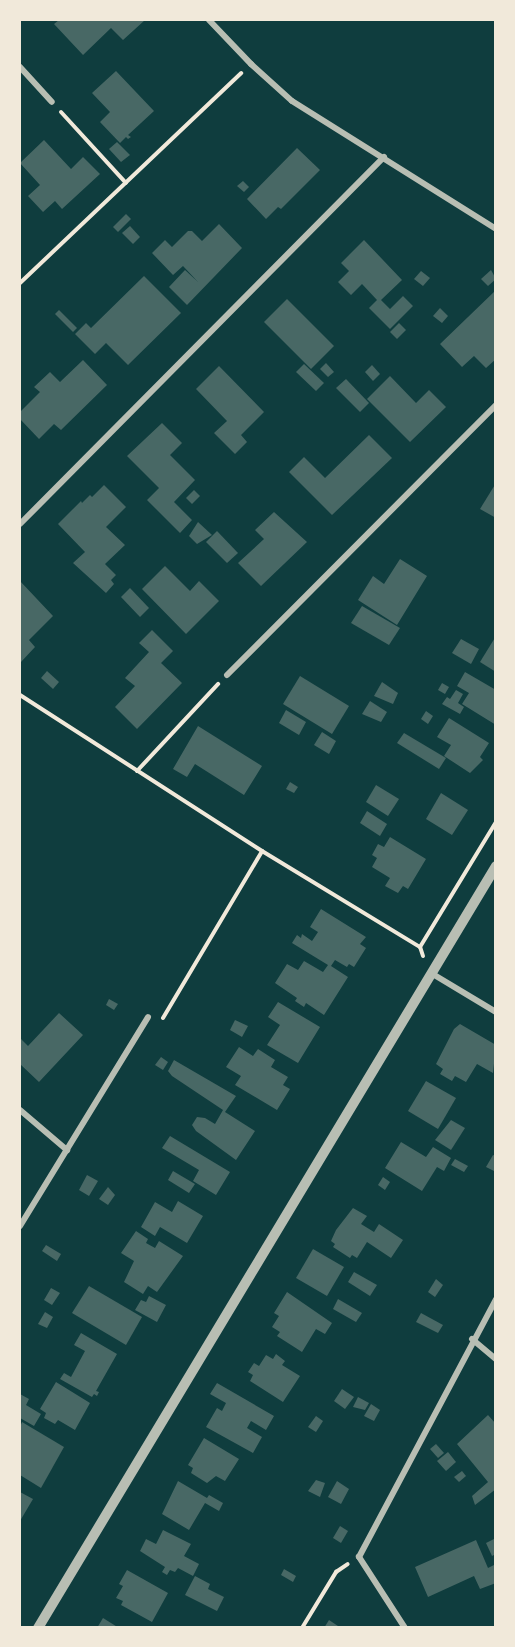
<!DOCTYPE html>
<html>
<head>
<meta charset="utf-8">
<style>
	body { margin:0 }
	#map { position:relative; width:515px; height:1647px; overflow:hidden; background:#0f3d3e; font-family:"Noto Sans",sans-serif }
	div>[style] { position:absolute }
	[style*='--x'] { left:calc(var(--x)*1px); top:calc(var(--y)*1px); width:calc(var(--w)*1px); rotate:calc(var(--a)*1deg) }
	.building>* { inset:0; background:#486865 }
	.path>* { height:4px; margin:-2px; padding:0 2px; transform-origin:2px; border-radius:2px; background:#f1e9da }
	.minor>* { height:6px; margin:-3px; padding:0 3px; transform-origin:3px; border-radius:3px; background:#b8beb3 }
	.tertiary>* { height:10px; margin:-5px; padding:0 5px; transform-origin:5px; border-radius:5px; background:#b8beb3 }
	span { translate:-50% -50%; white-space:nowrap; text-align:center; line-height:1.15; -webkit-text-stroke:5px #f1e9da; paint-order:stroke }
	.frame { position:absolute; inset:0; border:21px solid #f1e9da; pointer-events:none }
</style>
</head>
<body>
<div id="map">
	<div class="building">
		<div style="clip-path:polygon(59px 20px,145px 20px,123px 40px,111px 28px,83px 55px,54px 24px)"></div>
		<div style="clip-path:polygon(116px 71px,154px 111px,128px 135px,131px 137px,128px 139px,126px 137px,120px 143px,100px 122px,110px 112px,92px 93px)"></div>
		<div style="clip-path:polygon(44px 140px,71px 169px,83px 157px,100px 174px,62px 209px,55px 201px,43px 212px,28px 196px,40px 185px,20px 163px)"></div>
		<div style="clip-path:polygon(117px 142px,130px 155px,121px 162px,109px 149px)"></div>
		<div style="clip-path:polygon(297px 148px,320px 170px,281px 209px,278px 207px,266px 219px,247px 199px)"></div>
		<div style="clip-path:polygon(243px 181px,249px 187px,244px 192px,237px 186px)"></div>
		<div style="clip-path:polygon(126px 214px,131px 219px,118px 232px,113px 227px)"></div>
		<div style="clip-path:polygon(219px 224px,242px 248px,187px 305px,169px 287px,185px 270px,198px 282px,183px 266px,173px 275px,152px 253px,165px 240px,172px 247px,188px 231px,192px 231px,202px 241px)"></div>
		<div style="clip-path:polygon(130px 226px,140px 237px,133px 244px,122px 233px)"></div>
		<div style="clip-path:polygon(364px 240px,402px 280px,381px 300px,390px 309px,403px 296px,413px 306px,390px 329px,369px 308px,377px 300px,362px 284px,351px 295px,338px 282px,349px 271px,341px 263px)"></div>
		<div style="clip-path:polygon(491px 270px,496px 279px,488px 286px,481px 279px)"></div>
		<div style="clip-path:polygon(421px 271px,430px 278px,423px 286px,414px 279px)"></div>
		<div style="clip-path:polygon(144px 276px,181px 313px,128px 365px,106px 343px,95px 354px,75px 334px,86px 323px,91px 328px)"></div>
		<div style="clip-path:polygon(496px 290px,496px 359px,486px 368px,474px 356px,462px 367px,440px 344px)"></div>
		<div style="clip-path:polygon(287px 299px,334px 346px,311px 369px,264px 322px)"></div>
		<div style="clip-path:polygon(440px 308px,448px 316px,442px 323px,433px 316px)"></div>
		<div style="clip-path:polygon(59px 310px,77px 328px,73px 332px,55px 314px)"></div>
		<div style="clip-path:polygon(399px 323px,406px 330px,397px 339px,390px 332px)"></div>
		<div style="clip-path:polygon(83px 360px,107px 385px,61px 430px,54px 424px,39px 439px,20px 419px,20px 412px,40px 392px,34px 387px,50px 372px,60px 382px)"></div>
		<div style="clip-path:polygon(326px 363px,334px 372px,328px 377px,320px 369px)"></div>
		<div style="clip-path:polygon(304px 364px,324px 383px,316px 391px,296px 372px)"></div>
		<div style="clip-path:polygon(372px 365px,380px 374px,373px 381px,365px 372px)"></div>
		<div style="clip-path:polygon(219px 366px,264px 412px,241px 435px,247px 442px,235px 454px,214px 433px,227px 421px,196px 389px)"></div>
		<div style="clip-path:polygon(390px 376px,416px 403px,429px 390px,446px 407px,410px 442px,367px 399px)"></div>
		<div style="clip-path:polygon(346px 379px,369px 403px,360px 412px,336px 388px)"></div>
		<div style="clip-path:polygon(162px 423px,182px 443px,170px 455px,195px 480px,174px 502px,192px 520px,180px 533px,147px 500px,159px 488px,127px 456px)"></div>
		<div style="clip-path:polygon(369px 435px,392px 458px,332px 515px,289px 472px,304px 457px,325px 478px)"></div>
		<div style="clip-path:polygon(496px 483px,496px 518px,480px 509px)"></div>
		<div style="clip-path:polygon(104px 485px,126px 507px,106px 527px,125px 545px,105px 564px,116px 575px,111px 580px,114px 584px,106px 593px,73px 563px,85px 552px,58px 524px,81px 501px,82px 503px,90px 495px,92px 497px)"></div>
		<div style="clip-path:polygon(194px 490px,200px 496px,192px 504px,186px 498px)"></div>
		<div style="clip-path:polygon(274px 512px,307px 542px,261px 586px,238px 563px,264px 539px,255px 530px)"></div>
		<div style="clip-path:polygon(198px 522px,212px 535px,197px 544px,189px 536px)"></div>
		<div style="clip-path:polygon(217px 531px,238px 553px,227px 563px,206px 542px)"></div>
		<div style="clip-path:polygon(400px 559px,427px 576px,397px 625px,358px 600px,373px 576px,384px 584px)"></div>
		<div style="clip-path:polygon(165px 566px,190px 591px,199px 581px,219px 601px,186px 634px,142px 589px)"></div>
		<div style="clip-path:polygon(20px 581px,53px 616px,29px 640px,35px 647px,21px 662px)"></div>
		<div style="clip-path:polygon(130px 588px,149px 608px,140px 617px,121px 597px)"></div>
		<div style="clip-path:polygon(362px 606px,400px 628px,389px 645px,351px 623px)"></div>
		<div style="clip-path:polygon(152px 630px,173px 651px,161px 663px,182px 683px,137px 729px,115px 707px,135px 686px,125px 678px,149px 652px,139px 643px)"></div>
		<div style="clip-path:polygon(496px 636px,496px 672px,480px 662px)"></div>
		<div style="clip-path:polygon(461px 639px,479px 649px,471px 664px,452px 653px)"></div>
		<div style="clip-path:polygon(47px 671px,59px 682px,53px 689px,41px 678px)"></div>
		<div style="clip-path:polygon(465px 672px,496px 690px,496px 725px,462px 704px,469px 693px,457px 686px)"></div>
		<div style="clip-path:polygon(300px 676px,349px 706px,332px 734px,283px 704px)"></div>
		<div style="clip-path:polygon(382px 682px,398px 693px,393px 704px,374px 696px)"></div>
		<div style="clip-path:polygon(442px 683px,449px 687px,445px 694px,438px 690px)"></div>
		<div style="clip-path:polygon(456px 690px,463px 694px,458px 703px,464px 707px,460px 714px,442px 704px,447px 697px,450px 699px)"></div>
		<div style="clip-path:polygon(370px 701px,387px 712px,381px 722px,362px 714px)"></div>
		<div style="clip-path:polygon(286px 710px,306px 722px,299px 735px,279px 723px)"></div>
		<div style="clip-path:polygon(426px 711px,433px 716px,428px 724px,421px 719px)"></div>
		<div style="clip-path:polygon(449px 718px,489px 743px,480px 757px,483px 760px,470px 773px,444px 756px,451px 745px,437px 737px)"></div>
		<div style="clip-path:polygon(198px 726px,262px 766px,244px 795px,195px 764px,187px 777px,173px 769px)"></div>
		<div style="clip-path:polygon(322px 732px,336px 741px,329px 754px,314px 745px)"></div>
		<div style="clip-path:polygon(404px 733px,446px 758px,439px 769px,397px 743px)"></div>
		<div style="clip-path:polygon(290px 782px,298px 787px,294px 793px,286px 789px)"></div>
		<div style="clip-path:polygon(376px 785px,399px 799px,388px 816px,366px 802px)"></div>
		<div style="clip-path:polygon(441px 793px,468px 810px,452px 835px,426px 819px)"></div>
		<div style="clip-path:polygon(367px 811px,387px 824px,380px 836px,360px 823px)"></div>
		<div style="clip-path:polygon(390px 837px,426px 859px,408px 889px,403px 886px,398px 893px,385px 886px,390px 878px,372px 867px,377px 858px,372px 855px,378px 844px,384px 847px)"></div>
		<div style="clip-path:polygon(321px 909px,366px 937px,360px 944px,366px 948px,354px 967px,349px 964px,347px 967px,335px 960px,331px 966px,348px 977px,324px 1015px,306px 1003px,304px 1007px,295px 1001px,297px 998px,275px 983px,287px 964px,298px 970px,304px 961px,323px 972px,328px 965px,292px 943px,297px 935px,301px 938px,302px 934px,312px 941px,318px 932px,310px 927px)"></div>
		<div style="clip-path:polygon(109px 999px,118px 1004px,114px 1010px,106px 1005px)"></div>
		<div style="clip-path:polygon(278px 1002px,320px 1027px,298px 1063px,267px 1045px,280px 1025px,268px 1017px)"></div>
		<div style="clip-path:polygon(59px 1013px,83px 1035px,39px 1082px,20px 1064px,20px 1038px,28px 1046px)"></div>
		<div style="clip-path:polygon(235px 1020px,248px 1026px,242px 1037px,230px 1030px)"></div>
		<div style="clip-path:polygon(460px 1024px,496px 1045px,493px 1073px,477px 1064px,466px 1082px,455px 1076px,452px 1081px,440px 1074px,443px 1069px,436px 1064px,454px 1029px)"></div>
		<div style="clip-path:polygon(239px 1047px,253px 1056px,258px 1049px,275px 1060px,271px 1067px,288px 1077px,283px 1085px,290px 1089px,277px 1110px,235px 1085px,241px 1076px,226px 1067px)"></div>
		<div style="clip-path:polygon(161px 1057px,168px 1062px,163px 1070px,155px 1065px)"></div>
		<div style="clip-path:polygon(174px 1060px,236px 1096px,225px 1112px,255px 1131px,236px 1160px,196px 1131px,192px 1125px,197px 1117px,205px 1118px,215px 1124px,223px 1110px,172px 1076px,168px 1071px)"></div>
		<div style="clip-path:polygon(426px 1081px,456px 1098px,438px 1129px,408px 1111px)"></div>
		<div style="clip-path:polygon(451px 1120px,465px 1128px,451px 1150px,435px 1140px)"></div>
		<div style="clip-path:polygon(170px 1136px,230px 1172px,216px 1195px,193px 1181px,199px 1170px,162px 1148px)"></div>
		<div style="clip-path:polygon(401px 1142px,426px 1157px,433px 1147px,451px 1158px,444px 1171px,437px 1167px,422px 1191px,385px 1168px)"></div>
		<div style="clip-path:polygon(493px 1155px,496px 1156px,496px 1172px,486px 1167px)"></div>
		<div style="clip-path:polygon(455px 1159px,468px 1166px,464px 1172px,451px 1165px)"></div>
		<div style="clip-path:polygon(173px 1171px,195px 1184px,189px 1193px,168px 1180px)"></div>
		<div style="clip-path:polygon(87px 1175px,98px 1181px,89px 1196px,79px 1190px)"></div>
		<div style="clip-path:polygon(383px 1177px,390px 1182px,385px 1190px,378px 1185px)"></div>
		<div style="clip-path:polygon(108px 1187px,115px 1195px,108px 1205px,99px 1199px)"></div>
		<div style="clip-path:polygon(178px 1201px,203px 1216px,187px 1243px,160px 1227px,155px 1236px,141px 1227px,155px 1202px,172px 1212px)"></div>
		<div style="clip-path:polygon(353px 1208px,367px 1216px,361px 1224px,374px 1232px,379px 1224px,403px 1240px,391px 1258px,367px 1242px,357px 1258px,352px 1255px,350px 1258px,333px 1247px,335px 1244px,331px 1241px,336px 1230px)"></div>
		<div style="clip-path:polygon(136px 1231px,148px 1239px,146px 1243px,155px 1248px,159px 1241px,183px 1256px,157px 1292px,148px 1286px,143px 1294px,124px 1282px,134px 1261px,121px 1253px)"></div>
		<div style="clip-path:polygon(46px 1245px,61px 1254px,57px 1261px,42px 1251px)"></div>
		<div style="clip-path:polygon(313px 1249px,344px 1267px,327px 1296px,296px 1278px)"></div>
		<div style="clip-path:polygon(354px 1272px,377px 1285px,370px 1296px,348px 1282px)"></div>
		<div style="clip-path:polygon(436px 1279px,443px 1285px,435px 1297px,428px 1292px)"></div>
		<div style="clip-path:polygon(89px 1286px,142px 1317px,126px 1345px,72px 1313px)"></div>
		<div style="clip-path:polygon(51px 1288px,60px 1293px,52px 1305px,44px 1300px)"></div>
		<div style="clip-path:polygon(287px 1292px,332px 1323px,325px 1334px,316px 1329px,302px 1352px,277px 1336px,280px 1332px,272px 1327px,279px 1316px,274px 1313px)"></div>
		<div style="clip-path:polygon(149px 1296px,166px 1305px,157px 1322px,135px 1310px,141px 1300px,146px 1302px)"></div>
		<div style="clip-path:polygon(338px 1299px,362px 1313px,356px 1322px,333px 1309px)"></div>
		<div style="clip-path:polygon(45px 1312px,53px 1317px,47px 1328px,38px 1324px)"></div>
		<div style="clip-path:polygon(421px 1313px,443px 1325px,438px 1333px,416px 1322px)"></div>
		<div style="clip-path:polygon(81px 1333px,117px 1354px,96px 1391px,99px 1392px,97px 1396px,94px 1394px,92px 1397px,60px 1379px,64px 1373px,71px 1377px,85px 1351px,74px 1345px)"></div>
		<div style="clip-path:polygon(276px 1354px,285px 1361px,282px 1365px,300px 1376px,283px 1402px,250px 1381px,253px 1375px,248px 1372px,254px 1363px,259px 1366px,266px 1355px,273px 1359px)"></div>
		<div style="clip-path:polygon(56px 1382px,90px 1403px,75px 1430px,58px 1420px,55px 1424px,44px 1418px,46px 1413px,40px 1409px)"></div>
		<div style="clip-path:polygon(217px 1383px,274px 1416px,266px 1430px,251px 1421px,247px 1428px,262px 1437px,253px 1453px,206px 1427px,217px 1408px,222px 1411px,226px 1403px,210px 1394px)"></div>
		<div style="clip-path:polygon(342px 1389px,354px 1397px,345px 1409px,334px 1401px)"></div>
		<div style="clip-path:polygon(20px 1394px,29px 1399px,26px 1405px,41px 1414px,34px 1426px,20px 1418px)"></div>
		<div style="clip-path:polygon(358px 1397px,369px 1403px,365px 1410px,353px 1407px)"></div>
		<div style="clip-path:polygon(371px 1404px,380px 1410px,374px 1421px,364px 1416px)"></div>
		<div style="clip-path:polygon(488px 1415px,496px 1424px,496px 1489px,475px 1505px,472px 1496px,488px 1482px,457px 1444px)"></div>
		<div style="clip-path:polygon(316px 1416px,323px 1421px,316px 1432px,308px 1427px)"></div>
		<div style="clip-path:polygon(22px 1422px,64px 1447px,41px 1488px,20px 1475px,20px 1427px)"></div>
		<div style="clip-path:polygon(204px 1438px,239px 1459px,225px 1481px,216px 1476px,207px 1483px,191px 1473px,193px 1468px,188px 1465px)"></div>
		<div style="clip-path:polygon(436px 1444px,444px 1453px,438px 1458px,430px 1449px)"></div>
		<div style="clip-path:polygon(448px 1452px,456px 1462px,446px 1471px,437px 1461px)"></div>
		<div style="clip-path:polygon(462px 1471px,466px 1476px,459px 1482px,454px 1477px)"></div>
		<div style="clip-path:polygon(316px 1480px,325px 1483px,320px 1497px,308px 1491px)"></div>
		<div style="clip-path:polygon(178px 1481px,207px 1498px,209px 1495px,223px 1503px,219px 1511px,205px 1503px,189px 1530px,162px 1514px)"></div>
		<div style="clip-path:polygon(337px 1481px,349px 1489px,341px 1504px,328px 1497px)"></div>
		<div style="clip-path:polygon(20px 1492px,33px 1499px,20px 1521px)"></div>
		<div style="clip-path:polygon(340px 1526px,348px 1531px,341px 1543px,333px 1538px)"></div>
		<div style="clip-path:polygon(163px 1530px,191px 1544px,184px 1556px,199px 1564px,193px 1576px,178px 1568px,175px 1572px,170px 1570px,167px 1575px,162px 1572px,165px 1567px,140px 1551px,146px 1539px,156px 1544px)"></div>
		<div style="clip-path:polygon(494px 1539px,496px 1554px,492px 1556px,486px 1543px)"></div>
		<div style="clip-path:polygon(476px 1540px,488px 1568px,496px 1564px,496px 1583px,480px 1589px,474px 1576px,428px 1597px,415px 1567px)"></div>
		<div style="clip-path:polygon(284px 1569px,296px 1576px,293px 1582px,281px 1575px)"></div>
		<div style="clip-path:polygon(127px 1570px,168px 1593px,152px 1622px,121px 1605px,123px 1601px,116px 1598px,123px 1586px,119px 1584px)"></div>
		<div style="clip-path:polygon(195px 1576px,210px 1584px,208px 1589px,224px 1597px,217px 1611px,185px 1595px)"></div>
		<div style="clip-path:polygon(103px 1618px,119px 1628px,97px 1628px)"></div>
		<div style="clip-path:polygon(329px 1620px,341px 1628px,324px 1628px)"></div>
	</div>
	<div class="path">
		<div style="--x:61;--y:112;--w:96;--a:47.5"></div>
		<div style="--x:20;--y:283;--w:305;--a:-43.5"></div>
		<div style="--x:20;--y:695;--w:288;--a:32.8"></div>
		<div style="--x:262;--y:851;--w:185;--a:31.3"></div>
		<div style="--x:137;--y:771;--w:119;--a:-47"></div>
		<div style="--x:423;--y:956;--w:9;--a:-108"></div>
		<div style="--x:420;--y:947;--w:146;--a:-58.7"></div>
		<div style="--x:163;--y:1018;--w:194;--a:-59.3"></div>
		<div style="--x:302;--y:1628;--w:66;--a:-58.7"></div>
		<div style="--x:336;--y:1572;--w:14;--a:-34"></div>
	</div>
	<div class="minor">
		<div style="--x:209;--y:20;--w:61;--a:46.3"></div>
		<div style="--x:251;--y:64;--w:55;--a:42.1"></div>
		<div style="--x:292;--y:101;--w:241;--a:32.1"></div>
		<div style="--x:20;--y:67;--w:47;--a:47.6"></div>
		<div style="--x:20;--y:524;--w:517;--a:-45.24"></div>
		<div style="--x:227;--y:675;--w:381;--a:-45.1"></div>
		<div style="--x:431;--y:973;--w:76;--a:31"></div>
		<div style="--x:20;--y:1110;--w:62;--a:40.4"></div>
		<div style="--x:20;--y:1226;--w:245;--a:-58.5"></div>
		<div style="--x:472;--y:1339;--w:31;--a:40"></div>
		<div style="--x:405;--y:1628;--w:85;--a:-122.9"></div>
		<div style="--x:359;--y:1557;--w:292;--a:-62"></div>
	</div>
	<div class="tertiary">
		<div style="--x:38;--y:1628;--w:889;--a:-58.99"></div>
	</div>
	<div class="frame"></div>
</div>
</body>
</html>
